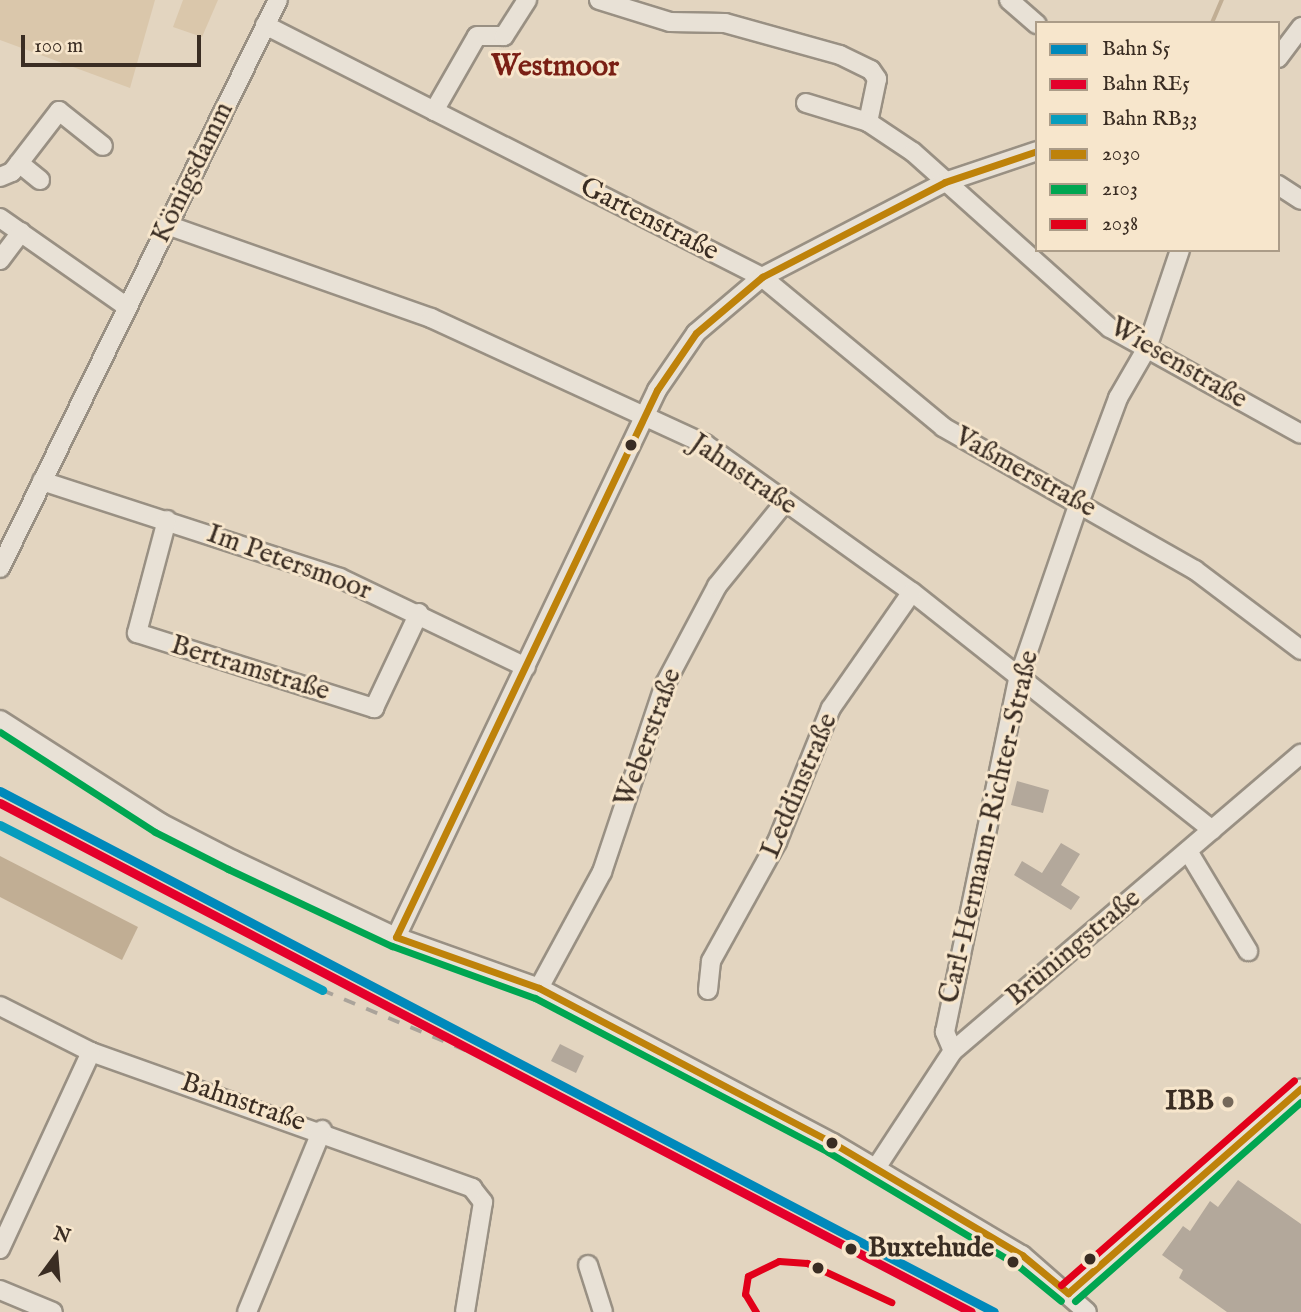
<!DOCTYPE html>
<html>
<head>
<meta charset="utf-8">
<style>
	body { margin:0 }
	#map { position:relative; width:1301px; height:1312px; overflow:hidden; background:#e3d5c0; font-family:"IM FELL English",serif }
	div>[style] { position:absolute }
	[style*='--x'] { left:calc(var(--x)*1px); top:calc(var(--y)*1px); width:calc(var(--w)*1px); rotate:calc(var(--a)*1deg) }
	.green>* { inset:0; background:#dac7ab }
	.water>* { inset:0; background:#c1ae94 }
	.stream>* { height:3.5px; margin:-1.75px; padding:0 1.75px; transform-origin:1.75px; border-radius:1.75px; background:#c1ae94 }
	.building>* { inset:0; background:#b3a89b }
	.roads { filter:drop-shadow(2px 0 #999083) drop-shadow(-2px 0 #999083) drop-shadow(0 2px #999083) drop-shadow(0 -2px #999083) }
	.minor>* { height:18px; margin:-9px; padding:0 9px; transform-origin:9px; border-radius:9px; background:#e8e1d6 }
	.rail>* { height:3.5px; margin-top:-1.75px; transform-origin:0; background:repeating-linear-gradient(90deg,#aaa39a 0 12px,transparent 0 24px) }
	.bus-1>* { height:7px; margin:-3.5px; padding:0 3.5px; transform-origin:3.5px; border-radius:3.5px; background:#be820a }
	.bus-2>* { height:7px; margin:-3.5px; padding:0 3.5px; transform-origin:3.5px; border-radius:3.5px; background:#00a651 }
	.bus-3>* { height:7px; margin:-3.5px; padding:0 3.5px; transform-origin:3.5px; border-radius:3.5px; background:#e2001a }
	.rail-1>* { height:9px; margin:-4.5px; padding:0 4.5px; transform-origin:4.5px; border-radius:4.5px; background:#0089bb }
	.rail-2>* { height:9px; margin:-4.5px; padding:0 4.5px; transform-origin:4.5px; border-radius:4.5px; background:#e4002b }
	.rail-3>* { height:9px; margin:-4.5px; padding:0 4.5px; transform-origin:4.5px; border-radius:4.5px; background:#069dbd }
	.dots>* { width:19px; height:19px; translate:-50% -50%; box-sizing:border-box; border:4px solid #f7e6cc; border-radius:50% }
	span { translate:-50% -50%; white-space:nowrap; text-align:center; line-height:1.15; -webkit-text-stroke:6px #f7e6cc; paint-order:stroke }
	.street-label { font-size:28px; color:#3a2d23 }
	.poi-label { font-size:28px; color:#3a2d23; font-weight:700 }
	.right { translate:-100% -50%; text-align:right }
	.stop-label { font-size:28px; color:#3a2d23; font-weight:700 }
	.left { translate:0 -50%; text-align:left }
	.neighbourhood-label { font-size:30px; color:#7a1f14; font-weight:700 }
	.legend { position:absolute; left:1035px; top:21px; width:245px; height:231px; box-sizing:border-box; background:#f7e6cc; border:2px solid #ab9c88; margin:0; padding:9px 12px; list-style:none; font-size:21px; color:#3a2d23 }
	.legend li { display:flex; align-items:center; gap:14px; height:35px }
	.legend b { width:35px; border:2px solid #ab9c88 }
	.north { position:absolute; left:21px; top:1221px; width:70px; height:70px; -webkit-text-stroke:5px #f7e6cc; paint-order:stroke; rotate:16deg; font-size:19px; font-weight:700; line-height:28px; text-align:center; color:#3a2d23 }
	.north::after { content:''; display:block; margin:auto; width:24px; height:32px; background:#3a2d23; clip-path:polygon(50% 0,100% 100%,50% 72%,0 100%) }
	.scale { position:absolute; left:21px; top:35px; width:180px; height:32px; box-sizing:border-box; border:4px solid #3a2d23; border-top:0; padding-left:9px; font-size:21px; line-height:24px; white-space:nowrap; color:#3a2d23; -webkit-text-stroke:5px #f7e6cc; paint-order:stroke }
</style>
</head>
<body>
<div id="map">
	<div class="green">
		<div style="clip-path:polygon(0 0,155px 0,130px 88px,0 40px)"></div>
		<div style="clip-path:polygon(183px 0,218px 0,202px 37px,173px 27px)"></div>
	</div>
	<div class="water">
		<div style="clip-path:polygon(0 856px,138px 927px,122px 960px,0 897px)"></div>
	</div>
	<div class="stream">
		<div style="--x:1212;--y:23;--w:25;--a:-67"></div>
	</div>
	<div class="building">
		<div style="clip-path:polygon(1017px 781px,1049px 790px,1043px 813px,1011px 805px)"></div>
		<div style="clip-path:polygon(1061px 843px,1080px 854px,1061px 885px,1080px 897px,1071px 910px,1014px 875px,1022px 861px,1042px 873px)"></div>
		<div style="clip-path:polygon(560px 1044px,584px 1056px,576px 1073px,551px 1061px)"></div>
		<div style="clip-path:polygon(1238px 1180px,1301px 1224px,1301px 1312px,1227px 1312px,1179px 1278px,1183px 1270px,1162px 1255px,1183px 1226px,1190px 1231px,1210px 1201px,1218px 1207px)"></div>
	</div>
	<div class="roads">
		<div class="minor">
			<div style="--x:599;--y:0;--w:74;--a:17.2"></div>
			<div style="--x:670;--y:22;--w:55;--a:1"></div>
			<div style="--x:725;--y:23;--w:119;--a:15.5"></div>
			<div style="--x:840;--y:55;--w:34;--a:26"></div>
			<div style="--x:871;--y:70;--w:11;--a:56"></div>
			<div style="--x:877;--y:79;--w:44;--a:101.8"></div>
			<div style="--x:1009;--y:0;--w:37;--a:41"></div>
			<div style="--x:265;--y:25;--w:557;--a:26.89"></div>
			<div style="--x:762;--y:277;--w:235;--a:39.6"></div>
			<div style="--x:943;--y:427;--w:290;--a:29.6"></div>
			<div style="--x:1195;--y:570;--w:133;--a:37"></div>
			<div style="--x:1278;--y:58;--w:39;--a:-53"></div>
			<div style="--x:806;--y:103;--w:65;--a:17"></div>
			<div style="--x:868;--y:122;--w:54;--a:33.7"></div>
			<div style="--x:913;--y:152;--w:264;--a:41.8"></div>
			<div style="--x:1110;--y:328;--w:218;--a:29"></div>
			<div style="--x:434;--y:111;--w:86;--a:-60.2"></div>
			<div style="--x:477;--y:36;--w:27;--a:0"></div>
			<div style="--x:504;--y:36;--w:43;--a:-57.4"></div>
			<div style="--x:19;--y:163;--w:27;--a:39"></div>
			<div style="--x:0;--y:177;--w:13;--a:-23"></div>
			<div style="--x:12;--y:172;--w:77;--a:-52.4"></div>
			<div style="--x:59;--y:111;--w:56;--a:38.5"></div>
			<div style="--x:1278;--y:185;--w:27;--a:33"></div>
			<div style="--x:0;--y:218;--w:155;--a:35"></div>
			<div style="--x:167;--y:225;--w:280;--a:19.4"></div>
			<div style="--x:431;--y:318;--w:302;--a:24.7"></div>
			<div style="--x:705;--y:444;--w:254;--a:35.6"></div>
			<div style="--x:912;--y:592;--w:383;--a:38.4"></div>
			<div style="--x:0;--y:260;--w:35;--a:-53"></div>
			<div style="--x:42;--y:481;--w:313;--a:18"></div>
			<div style="--x:340;--y:578;--w:206;--a:25.6"></div>
			<div style="--x:167;--y:520;--w:117;--a:104.9"></div>
			<div style="--x:137;--y:633;--w:249;--a:17.6"></div>
			<div style="--x:374;--y:708;--w:105;--a:-64.7"></div>
			<div style="--x:0;--y:568;--w:632;--a:-63.92"></div>
			<div style="--x:0;--y:720;--w:191;--a:32.6"></div>
			<div style="--x:161;--y:823;--w:81;--a:27.2"></div>
			<div style="--x:233;--y:860;--w:180;--a:25.3"></div>
			<div style="--x:396;--y:937;--w:152;--a:19.6"></div>
			<div style="--x:539;--y:988;--w:332;--a:27.8"></div>
			<div style="--x:833;--y:1143;--w:220;--a:30.7"></div>
			<div style="--x:1022;--y:1255;--w:86;--a:41.2"></div>
			<div style="--x:1188;--y:851;--w:117;--a:59"></div>
			<div style="--x:396;--y:937;--w:606;--a:-64.49"></div>
			<div style="--x:657;--y:390;--w:69;--a:-55.6"></div>
			<div style="--x:696;--y:333;--w:87;--a:-40.3"></div>
			<div style="--x:762;--y:277;--w:206;--a:-27.4"></div>
			<div style="--x:945;--y:182;--w:97;--a:-18.6"></div>
			<div style="--x:539;--y:988;--w:132;--a:-61.5"></div>
			<div style="--x:602;--y:872;--w:198;--a:-71.5"></div>
			<div style="--x:665;--y:684;--w:111;--a:-62"></div>
			<div style="--x:717;--y:586;--w:108;--a:-51"></div>
			<div style="--x:708;--y:990;--w:29;--a:-84"></div>
			<div style="--x:711;--y:961;--w:136;--a:-61"></div>
			<div style="--x:777;--y:842;--w:144;--a:-68.1"></div>
			<div style="--x:831;--y:708;--w:141;--a:-55.1"></div>
			<div style="--x:0;--y:1006;--w:102;--a:26.8"></div>
			<div style="--x:91;--y:1052;--w:405;--a:19.6"></div>
			<div style="--x:472;--y:1188;--w:18;--a:52"></div>
			<div style="--x:483;--y:1202;--w:111;--a:99.3"></div>
			<div style="--x:953;--y:1051;--w:21;--a:-113"></div>
			<div style="--x:945;--y:1032;--w:359;--a:-78.3"></div>
			<div style="--x:1018;--y:680;--w:187;--a:-71"></div>
			<div style="--x:1079;--y:503;--w:112;--a:-69.6"></div>
			<div style="--x:1118;--y:398;--w:58;--a:-59.9"></div>
			<div style="--x:1147;--y:348;--w:103;--a:-71.4"></div>
			<div style="--x:876;--y:1168;--w:140;--a:-56.7"></div>
			<div style="--x:953;--y:1051;--w:458;--a:-40.5"></div>
			<div style="--x:0;--y:1249;--w:217;--a:-65.2"></div>
			<div style="--x:588;--y:1265;--w:49;--a:72.3"></div>
			<div style="--x:0;--y:1290;--w:57;--a:22.5"></div>
			<div style="--x:1068;--y:1293;--w:310;--a:-41.3"></div>
			<div style="--x:247;--y:1312;--w:197;--a:-67.6"></div>
		</div>
	</div>
	<div class="rail">
		<div style="--x:322;--y:990;--w:193;--a:22.8"></div>
	</div>
	<div class="bus-1">
		<div style="--x:396;--y:937;--w:606;--a:-64.49"></div>
		<div style="--x:657;--y:390;--w:69;--a:-55.6"></div>
		<div style="--x:696;--y:333;--w:87;--a:-40.3"></div>
		<div style="--x:762;--y:277;--w:206;--a:-27.4"></div>
		<div style="--x:945;--y:182;--w:97;--a:-18.6"></div>
		<div style="--x:396;--y:937;--w:152;--a:19.6"></div>
		<div style="--x:539;--y:988;--w:332;--a:27.8"></div>
		<div style="--x:833;--y:1143;--w:220;--a:30.7"></div>
		<div style="--x:1022;--y:1255;--w:60;--a:39.6"></div>
		<div style="--x:1068;--y:1293;--w:310;--a:-41.3"></div>
	</div>
	<div class="bus-2">
		<div style="--x:0;--y:732;--w:184;--a:32.8"></div>
		<div style="--x:155;--y:832;--w:82;--a:26.9"></div>
		<div style="--x:228;--y:869;--w:181;--a:25.2"></div>
		<div style="--x:392;--y:946;--w:152;--a:20"></div>
		<div style="--x:535;--y:998;--w:331;--a:27.7"></div>
		<div style="--x:828;--y:1152;--w:219;--a:30.8"></div>
		<div style="--x:1016;--y:1264;--w:58;--a:39.4"></div>
		<div style="--x:1075;--y:1301;--w:301;--a:-41.4"></div>
	</div>
	<div class="bus-3">
		<div style="--x:1061;--y:1285;--w:310;--a:-41.3"></div>
		<div style="--x:756;--y:1312;--w:21;--a:-121"></div>
		<div style="--x:745;--y:1294;--w:18;--a:-81"></div>
		<div style="--x:748;--y:1276;--w:34;--a:-26"></div>
		<div style="--x:779;--y:1261;--w:28;--a:4"></div>
		<div style="--x:807;--y:1263;--w:93;--a:24.9"></div>
	</div>
	<div class="rail-1">
		<div style="--x:0;--y:791;--w:1122;--a:27.66"></div>
	</div>
	<div class="rail-2">
		<div style="--x:0;--y:803;--w:1096;--a:27.66"></div>
	</div>
	<div class="rail-3">
		<div style="--x:0;--y:825;--w:362;--a:27.1"></div>
	</div>
	<div class="dots">
		<div style="left:631px;top:445px;background:#3a2d23"></div>
		<div style="left:1228px;top:1102px;background:#75685a"></div>
		<div style="left:832px;top:1143px;background:#3a2d23"></div>
		<div style="left:851px;top:1249px;background:#3a2d23"></div>
		<div style="left:1090px;top:1259px;background:#3a2d23"></div>
		<div style="left:1013px;top:1262px;background:#3a2d23"></div>
		<div style="left:818px;top:1268px;background:#3a2d23"></div>
	</div>
	<div class="street-label">
		<span style="left:193px;top:173px;rotate:-64deg">Königsdamm</span>
		<span style="left:649px;top:220px;rotate:27deg">Gartenstraße</span>
		<span style="left:1178px;top:364px;rotate:30deg">Wiesenstraße</span>
		<span style="left:1025px;top:473px;rotate:29deg">Vaßmerstraße</span>
		<span style="left:743px;top:475px;rotate:34deg">Jahnstraße</span>
		<span style="left:289px;top:563px;rotate:20deg">Im Petersmoor</span>
		<span style="left:250px;top:669px;rotate:17deg">Bertramstraße</span>
		<span style="left:649px;top:738px;rotate:-70deg">Weberstraße</span>
		<span style="left:800px;top:786px;rotate:-67deg">Leddinstraße</span>
		<span style="left:990px;top:827px;rotate:-77deg">Carl-Hermann-Richter-Straße</span>
		<span style="left:1074px;top:948px;rotate:-40deg">Brüningstraße</span>
		<span style="left:243px;top:1103px;rotate:19deg">Bahnstraße</span>
	</div>
	<div class="poi-label">
		<span class="right" style="left:1214px;top:1102px">IBB</span>
	</div>
	<div class="stop-label">
		<span class="left" style="left:868px;top:1249px">Buxtehude</span>
	</div>
	<div class="neighbourhood-label">
		<span style="left:555px;top:67px">Westmoor</span>
	</div>
	<ul class="legend">
	<li><b style="height:9px;background:#0089bb"></b>Bahn S5</li>
	<li><b style="height:9px;background:#e4002b"></b>Bahn RE5</li>
	<li><b style="height:9px;background:#069dbd"></b>Bahn RB33</li>
	<li><b style="height:9px;background:#be820a"></b>2030</li>
	<li><b style="height:9px;background:#00a651"></b>2103</li>
	<li><b style="height:9px;background:#e2001a"></b>2038</li>
	</ul>
	<div class="north">N</div>
	<div class="scale">100 m</div>
</div>
</body>
</html>
